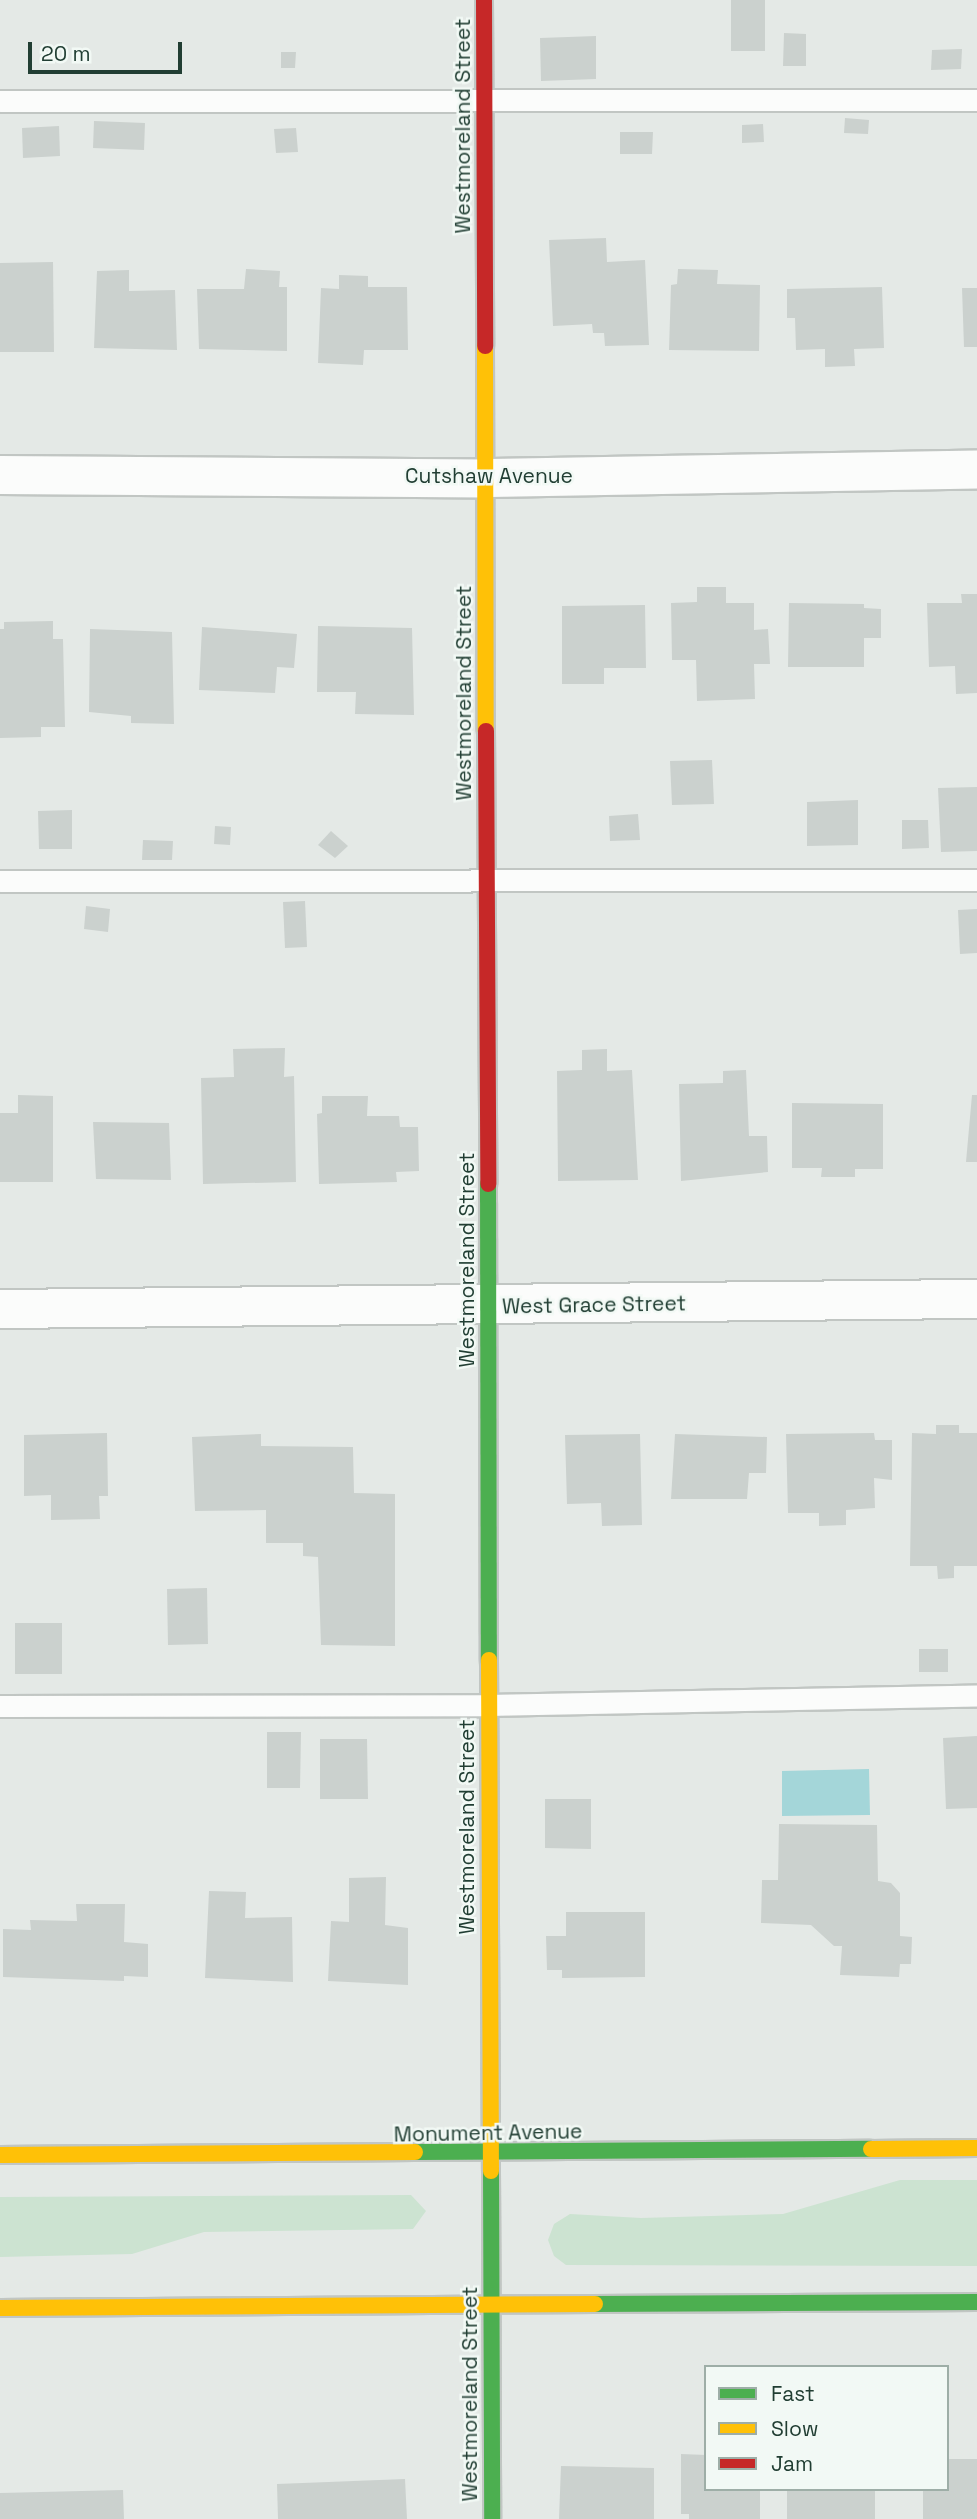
<!DOCTYPE html>
<html>
<head>
<meta charset="utf-8">
<style>
	body { margin:0 }
	#map { position:relative; width:977px; height:2519px; overflow:hidden; background:#e4e9e6; font-family:"Space Grotesk",sans-serif }
	div>[style] { position:absolute }
	[style*='--x'] { left:calc(var(--x)*1px); top:calc(var(--y)*1px); width:calc(var(--w)*1px); rotate:calc(var(--a)*1deg) }
	.green>* { inset:0; background:#cce3d1 }
	.water>* { inset:0; background:#a4d6d9 }
	.building>* { inset:0; background:#cbd1ce }
	.roads { filter:drop-shadow(2px 0 #c1c6c3) drop-shadow(-2px 0 #c1c6c3) drop-shadow(0 2px #c1c6c3) drop-shadow(0 -2px #c1c6c3) }
	.lane>* { height:21px; margin:-10.5px; padding:0 10.5px; transform-origin:10.5px; border-radius:10.5px; background:#fbfcfb }
	.street>* { height:38px; margin:-19px; padding:0 19px; transform-origin:19px; border-radius:19px; background:#fbfcfb }
	.fast>* { height:16px; margin:-8px; padding:0 8px; transform-origin:8px; border-radius:8px; background:#4caf50 }
	.slow>* { height:16px; margin:-8px; padding:0 8px; transform-origin:8px; border-radius:8px; background:#ffc107 }
	.jam>* { height:16px; margin:-8px; padding:0 8px; transform-origin:8px; border-radius:8px; background:#c62828 }
	span { translate:-50% -50%; white-space:nowrap; text-align:center; line-height:1.15; -webkit-text-stroke:5px #f2f9f5; paint-order:stroke }
	.street-label { font-size:21px; color:#213e33 }
	.legend { position:absolute; left:704px; top:2365px; width:245px; height:126px; box-sizing:border-box; background:#f2f9f5; border:2px solid #9eaea7; margin:0; padding:9px 12px; list-style:none; font-size:21px; color:#213e33 }
	.legend li { display:flex; align-items:center; gap:14px; height:35px }
	.legend b { width:35px; border:2px solid #9eaea7 }
	.scale { position:absolute; left:28px; top:42px; width:154px; height:32px; box-sizing:border-box; border:4px solid #213e33; border-top:0; padding-left:9px; font-size:21px; line-height:24px; white-space:nowrap; color:#213e33; -webkit-text-stroke:5px #f2f9f5; paint-order:stroke }
</style>
</head>
<body>
<div id="map">
	<div class="green">
		<div style="clip-path:polygon(900px 2180px,977px 2180px,977px 2266px,566px 2265px,554px 2256px,548px 2240px,554px 2224px,570px 2214px,641px 2218px,783px 2214px)"></div>
		<div style="clip-path:polygon(411px 2195px,426px 2211px,413px 2229px,204px 2232px,132px 2254px,0 2257px,0 2197px)"></div>
	</div>
	<div class="water">
		<div style="clip-path:polygon(869px 1769px,870px 1815px,782px 1816px,782px 1771px)"></div>
	</div>
	<div class="building">
		<div style="clip-path:polygon(731px 0,765px 0,765px 51px,731px 51px)"></div>
		<div style="clip-path:polygon(784px 33px,806px 34px,806px 66px,783px 66px)"></div>
		<div style="clip-path:polygon(596px 36px,596px 79px,541px 81px,540px 38px)"></div>
		<div style="clip-path:polygon(962px 49px,961px 69px,931px 70px,932px 50px)"></div>
		<div style="clip-path:polygon(281px 52px,296px 52px,295px 68px,281px 68px)"></div>
		<div style="clip-path:polygon(845px 118px,869px 120px,868px 134px,844px 133px)"></div>
		<div style="clip-path:polygon(94px 121px,145px 123px,144px 150px,93px 148px)"></div>
		<div style="clip-path:polygon(763px 124px,764px 142px,742px 143px,742px 125px)"></div>
		<div style="clip-path:polygon(59px 126px,60px 156px,23px 158px,22px 128px)"></div>
		<div style="clip-path:polygon(296px 128px,298px 152px,276px 153px,274px 129px)"></div>
		<div style="clip-path:polygon(620px 132px,653px 132px,652px 154px,620px 154px)"></div>
		<div style="clip-path:polygon(606px 238px,607px 262px,645px 260px,649px 345px,605px 346px,604px 333px,593px 333px,592px 324px,553px 326px,549px 240px)"></div>
		<div style="clip-path:polygon(53px 262px,54px 352px,0 352px,0 263px)"></div>
		<div style="clip-path:polygon(246px 269px,280px 271px,279px 287px,287px 287px,287px 351px,199px 349px,197px 289px,244px 289px)"></div>
		<div style="clip-path:polygon(678px 269px,718px 270px,717px 284px,760px 285px,759px 351px,669px 350px,671px 285px,677px 284px)"></div>
		<div style="clip-path:polygon(129px 270px,129px 291px,175px 290px,177px 350px,94px 348px,97px 271px)"></div>
		<div style="clip-path:polygon(339px 275px,368px 276px,368px 287px,407px 287px,408px 350px,364px 350px,363px 365px,318px 363px,321px 288px,339px 289px)"></div>
		<div style="clip-path:polygon(882px 287px,884px 348px,854px 349px,855px 366px,825px 367px,825px 349px,796px 350px,795px 318px,787px 318px,787px 289px)"></div>
		<div style="clip-path:polygon(962px 288px,977px 288px,977px 347px,964px 347px)"></div>
		<div style="clip-path:polygon(697px 587px,726px 587px,726px 603px,754px 603px,754px 630px,768px 629px,770px 664px,754px 664px,755px 699px,697px 701px,696px 660px,672px 660px,671px 603px,697px 602px)"></div>
		<div style="clip-path:polygon(961px 594px,977px 594px,977px 693px,956px 694px,955px 666px,929px 667px,927px 603px,962px 603px)"></div>
		<div style="clip-path:polygon(789px 603px,864px 604px,864px 608px,881px 609px,881px 638px,864px 638px,864px 667px,788px 667px)"></div>
		<div style="clip-path:polygon(645px 605px,646px 668px,604px 668px,604px 684px,562px 684px,562px 606px)"></div>
		<div style="clip-path:polygon(53px 621px,53px 639px,63px 639px,65px 727px,41px 727px,41px 737px,0 738px,0 629px,4px 629px,4px 622px)"></div>
		<div style="clip-path:polygon(318px 626px,412px 628px,414px 715px,355px 714px,356px 692px,317px 692px)"></div>
		<div style="clip-path:polygon(202px 627px,297px 634px,294px 668px,277px 667px,275px 693px,199px 690px)"></div>
		<div style="clip-path:polygon(90px 629px,172px 632px,174px 724px,131px 723px,131px 716px,89px 712px)"></div>
		<div style="clip-path:polygon(712px 760px,714px 804px,672px 805px,670px 761px)"></div>
		<div style="clip-path:polygon(977px 787px,977px 851px,941px 852px,938px 788px)"></div>
		<div style="clip-path:polygon(858px 800px,858px 845px,807px 846px,807px 802px)"></div>
		<div style="clip-path:polygon(72px 810px,72px 849px,39px 849px,38px 811px)"></div>
		<div style="clip-path:polygon(638px 814px,640px 840px,610px 841px,609px 816px)"></div>
		<div style="clip-path:polygon(902px 820px,928px 820px,929px 848px,902px 849px)"></div>
		<div style="clip-path:polygon(215px 826px,231px 827px,230px 845px,214px 844px)"></div>
		<div style="clip-path:polygon(331px 831px,348px 846px,335px 858px,318px 845px)"></div>
		<div style="clip-path:polygon(143px 840px,173px 841px,172px 860px,142px 860px)"></div>
		<div style="clip-path:polygon(305px 901px,307px 947px,285px 948px,283px 902px)"></div>
		<div style="clip-path:polygon(86px 906px,110px 909px,108px 932px,84px 929px)"></div>
		<div style="clip-path:polygon(977px 909px,977px 953px,960px 954px,958px 910px)"></div>
		<div style="clip-path:polygon(285px 1048px,284px 1077px,294px 1076px,296px 1182px,203px 1184px,201px 1078px,234px 1077px,233px 1049px)"></div>
		<div style="clip-path:polygon(607px 1049px,607px 1071px,632px 1070px,638px 1180px,558px 1181px,557px 1071px,582px 1070px,582px 1050px)"></div>
		<div style="clip-path:polygon(746px 1070px,749px 1136px,767px 1136px,768px 1172px,681px 1181px,679px 1084px,723px 1083px,723px 1071px)"></div>
		<div style="clip-path:polygon(18px 1095px,53px 1096px,53px 1182px,0 1182px,0 1113px,18px 1113px)"></div>
		<div style="clip-path:polygon(972px 1095px,977px 1095px,977px 1162px,966px 1162px)"></div>
		<div style="clip-path:polygon(322px 1096px,368px 1096px,367px 1116px,399px 1116px,400px 1127px,418px 1127px,419px 1171px,396px 1172px,397px 1182px,319px 1184px,317px 1114px,322px 1113px)"></div>
		<div style="clip-path:polygon(792px 1103px,883px 1104px,883px 1169px,855px 1169px,855px 1177px,821px 1177px,822px 1168px,792px 1168px)"></div>
		<div style="clip-path:polygon(93px 1122px,169px 1123px,171px 1180px,96px 1179px)"></div>
		<div style="clip-path:polygon(936px 1425px,959px 1425px,959px 1433px,977px 1433px,977px 1566px,954px 1566px,954px 1578px,938px 1579px,937px 1566px,910px 1566px,912px 1433px,936px 1434px)"></div>
		<div style="clip-path:polygon(107px 1433px,108px 1496px,99px 1496px,100px 1519px,51px 1520px,51px 1495px,24px 1496px,24px 1435px)"></div>
		<div style="clip-path:polygon(874px 1433px,875px 1440px,892px 1440px,892px 1480px,874px 1478px,875px 1508px,846px 1510px,846px 1525px,819px 1526px,819px 1513px,788px 1513px,786px 1434px)"></div>
		<div style="clip-path:polygon(261px 1434px,261px 1446px,353px 1447px,354px 1493px,395px 1494px,395px 1646px,321px 1645px,318px 1557px,303px 1556px,303px 1543px,266px 1543px,266px 1510px,195px 1511px,192px 1437px)"></div>
		<div style="clip-path:polygon(640px 1434px,642px 1525px,602px 1526px,601px 1503px,567px 1504px,565px 1435px)"></div>
		<div style="clip-path:polygon(675px 1434px,767px 1437px,766px 1473px,749px 1473px,747px 1499px,671px 1499px)"></div>
		<div style="clip-path:polygon(207px 1588px,208px 1644px,168px 1645px,167px 1589px)"></div>
		<div style="clip-path:polygon(15px 1623px,62px 1623px,62px 1674px,15px 1674px)"></div>
		<div style="clip-path:polygon(919px 1649px,948px 1649px,948px 1672px,919px 1672px)"></div>
		<div style="clip-path:polygon(267px 1732px,301px 1732px,300px 1788px,267px 1788px)"></div>
		<div style="clip-path:polygon(977px 1736px,977px 1808px,946px 1809px,943px 1738px)"></div>
		<div style="clip-path:polygon(320px 1739px,367px 1739px,368px 1799px,320px 1799px)"></div>
		<div style="clip-path:polygon(545px 1799px,591px 1799px,591px 1849px,545px 1848px)"></div>
		<div style="clip-path:polygon(779px 1824px,877px 1825px,878px 1881px,891px 1883px,900px 1893px,900px 1936px,912px 1937px,911px 1964px,900px 1964px,899px 1977px,840px 1975px,842px 1946px,834px 1946px,811px 1925px,761px 1923px,762px 1880px,778px 1880px)"></div>
		<div style="clip-path:polygon(386px 1877px,385px 1925px,408px 1928px,408px 1985px,328px 1981px,331px 1921px,349px 1922px,349px 1878px)"></div>
		<div style="clip-path:polygon(209px 1891px,246px 1892px,245px 1918px,292px 1917px,293px 1982px,205px 1978px)"></div>
		<div style="clip-path:polygon(76px 1904px,125px 1904px,124px 1942px,148px 1944px,148px 1977px,124px 1976px,124px 1981px,3px 1977px,3px 1929px,31px 1930px,30px 1920px,77px 1921px)"></div>
		<div style="clip-path:polygon(566px 1912px,645px 1912px,645px 1977px,562px 1978px,562px 1970px,547px 1970px,546px 1936px,566px 1936px)"></div>
		<div style="clip-path:polygon(681px 2454px,706px 2455px,706px 2489px,760px 2489px,760px 2519px,689px 2519px,689px 2514px,681px 2514px)"></div>
		<div style="clip-path:polygon(947px 2459px,977px 2459px,977px 2519px,923px 2519px,923px 2489px,947px 2489px)"></div>
		<div style="clip-path:polygon(561px 2466px,654px 2468px,654px 2519px,559px 2519px)"></div>
		<div style="clip-path:polygon(405px 2479px,407px 2519px,278px 2519px,277px 2484px)"></div>
		<div style="clip-path:polygon(787px 2489px,875px 2489px,875px 2519px,787px 2519px)"></div>
		<div style="clip-path:polygon(123px 2490px,124px 2519px,0 2519px,0 2493px)"></div>
	</div>
	<div class="roads">
		<div class="lane">
			<div style="--x:0;--y:101;--w:977;--a:-0.06"></div>
			<div style="--x:0;--y:881;--w:977;--a:-0.06"></div>
			<div style="--x:0;--y:1706;--w:488;--a:-0.1"></div>
			<div style="--x:488;--y:1705;--w:489;--a:-1.1"></div>
		</div>
		<div class="street">
			<div style="--x:0;--y:475;--w:484;--a:0.4"></div>
			<div style="--x:484;--y:478;--w:493;--a:-1"></div>
			<div style="--x:0;--y:1309;--w:977;--a:-0.59"></div>
		</div>
		<div class="fast">
			<div style="--x:488;--y:1184;--w:476;--a:89.9"></div>
			<div style="--x:415;--y:2152;--w:456;--a:-0.4"></div>
			<div style="--x:491;--y:2171;--w:348;--a:89.8"></div>
			<div style="--x:595;--y:2304;--w:382;--a:-0.3"></div>
		</div>
		<div class="slow">
			<div style="--x:485;--y:346;--w:385;--a:89.9"></div>
			<div style="--x:489;--y:1660;--w:511;--a:89.78"></div>
			<div style="--x:871;--y:2149;--w:106;--a:-0.5"></div>
			<div style="--x:0;--y:2155;--w:415;--a:-0.4"></div>
			<div style="--x:0;--y:2308;--w:595;--a:-0.39"></div>
		</div>
		<div class="jam">
			<div style="--x:484;--y:0;--w:346;--a:89.8"></div>
			<div style="--x:486;--y:731;--w:453;--a:89.7"></div>
		</div>
	</div>
	<div class="street-label">
		<span style="left:463px;top:126px;rotate:-90deg">Westmoreland Street</span>
		<span style="left:489px;top:476px">Cutshaw Avenue</span>
		<span style="left:464px;top:693px;rotate:-90deg">Westmoreland Street</span>
		<span style="left:467px;top:1260px;rotate:-90deg">Westmoreland Street</span>
		<span style="left:594px;top:1305px;rotate:-1deg">West Grace Street</span>
		<span style="left:467px;top:1827px;rotate:-90deg">Westmoreland Street</span>
		<span style="left:488px;top:2133px;rotate:-1deg">Monument Avenue</span>
		<span style="left:470px;top:2394px;rotate:-90deg">Westmoreland Street</span>
	</div>
	<ul class="legend">
	<li><b style="height:9px;background:#4caf50"></b>Fast</li>
	<li><b style="height:9px;background:#ffc107"></b>Slow</li>
	<li><b style="height:9px;background:#c62828"></b>Jam</li>
	</ul>
	<div class="scale">20 m</div>
</div>
</body>
</html>
